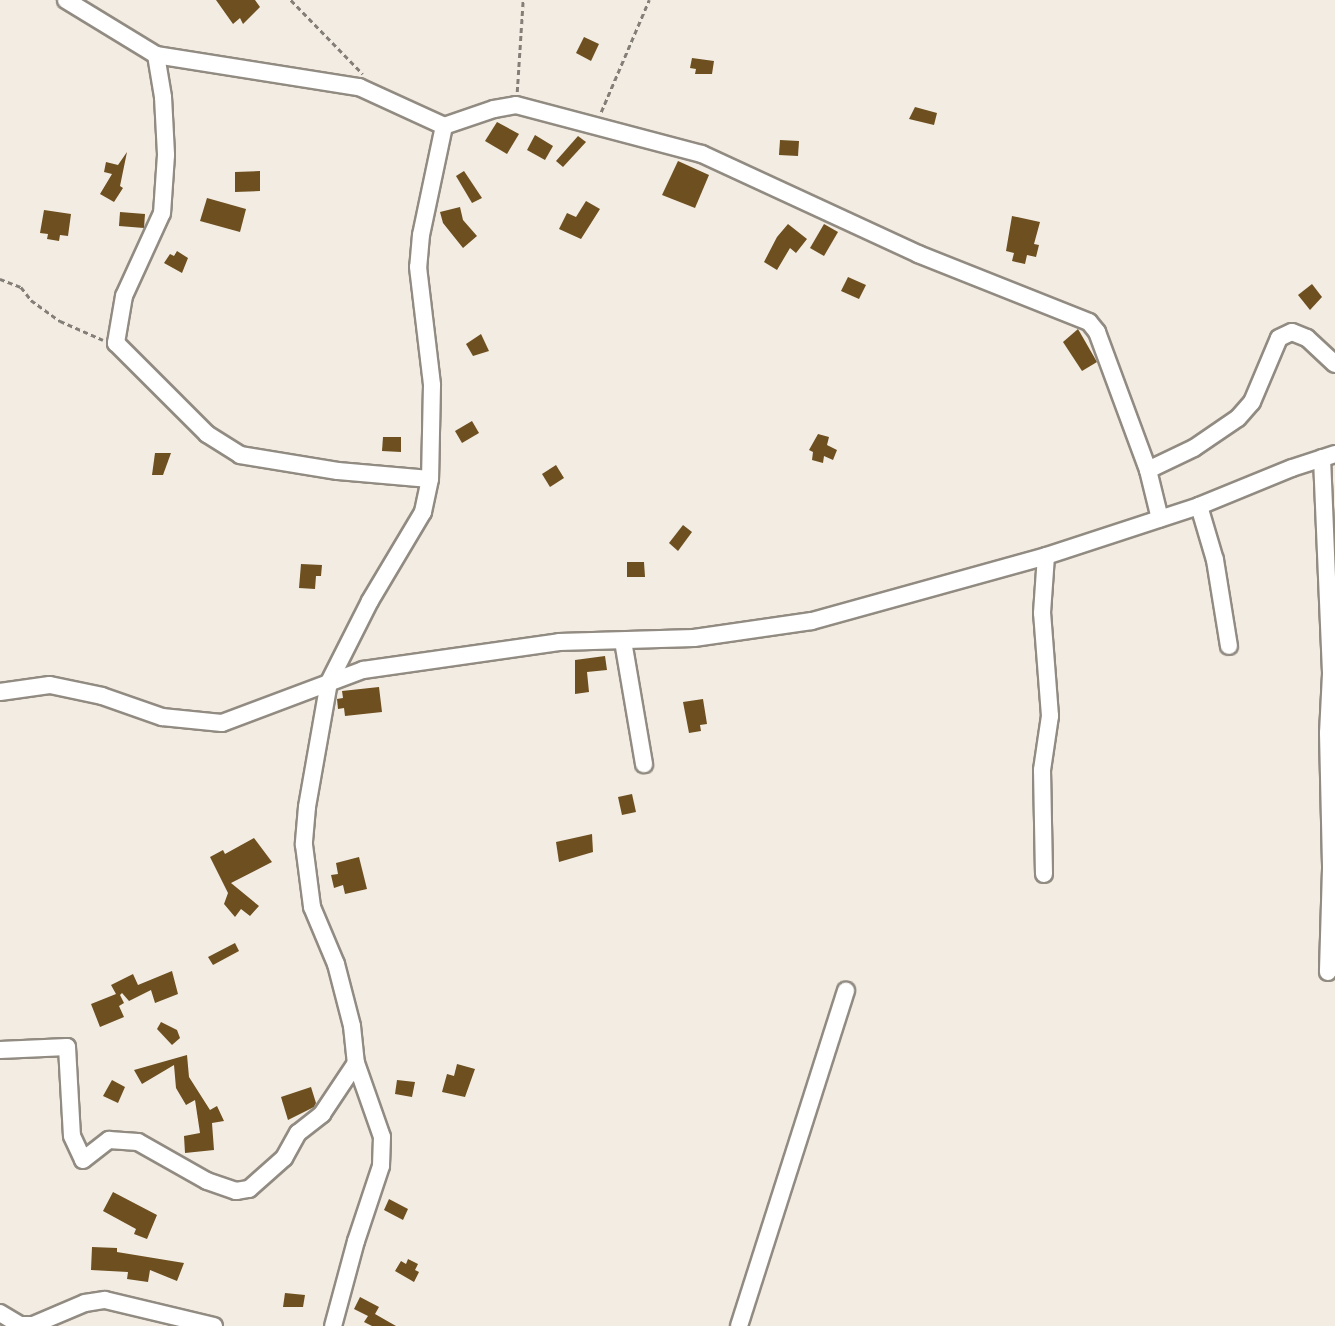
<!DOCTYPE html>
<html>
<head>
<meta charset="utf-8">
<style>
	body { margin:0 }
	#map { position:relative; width:1335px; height:1326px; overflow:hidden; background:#f3ece2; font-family:Georgia,serif }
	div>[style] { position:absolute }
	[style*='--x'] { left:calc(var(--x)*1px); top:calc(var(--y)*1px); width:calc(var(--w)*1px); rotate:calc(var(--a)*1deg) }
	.building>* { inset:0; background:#6d4f20 }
	.path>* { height:2.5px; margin-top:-1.25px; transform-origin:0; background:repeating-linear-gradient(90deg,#837e78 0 5px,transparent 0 8.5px) }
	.roads { filter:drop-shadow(2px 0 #918b82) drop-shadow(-2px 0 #918b82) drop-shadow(0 2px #918b82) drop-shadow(0 -2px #918b82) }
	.minor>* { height:16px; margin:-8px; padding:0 8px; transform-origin:8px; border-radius:8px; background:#fff }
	span { translate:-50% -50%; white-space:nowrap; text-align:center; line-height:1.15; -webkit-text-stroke:7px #fff; paint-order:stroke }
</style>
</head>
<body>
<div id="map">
	<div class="building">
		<div style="clip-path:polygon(216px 0,255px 0,260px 7px,243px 24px,240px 18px,233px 24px)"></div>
		<div style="clip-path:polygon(584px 37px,599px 44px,591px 61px,576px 53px)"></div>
		<div style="clip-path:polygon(692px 58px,714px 61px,712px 74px,695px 74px,696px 69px,690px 68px)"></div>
		<div style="clip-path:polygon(915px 107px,937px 113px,934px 125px,909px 119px)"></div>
		<div style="clip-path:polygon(497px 122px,519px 134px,507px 154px,485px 141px)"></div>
		<div style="clip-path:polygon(535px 135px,553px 146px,545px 160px,527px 150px)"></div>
		<div style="clip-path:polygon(578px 136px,586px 142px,563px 167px,556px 161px)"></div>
		<div style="clip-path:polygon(780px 140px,799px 141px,798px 156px,779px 155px)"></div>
		<div style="clip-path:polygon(127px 152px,120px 186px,123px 188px,114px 202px,100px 194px,112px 174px,104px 172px,106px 162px,118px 165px)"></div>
		<div style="clip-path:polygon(678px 161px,709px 175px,695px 208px,662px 195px)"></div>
		<div style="clip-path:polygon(260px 171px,260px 191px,235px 192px,235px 172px)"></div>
		<div style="clip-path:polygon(464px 171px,482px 198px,472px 203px,456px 176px)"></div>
		<div style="clip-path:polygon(207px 198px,246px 209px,240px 232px,200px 221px)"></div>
		<div style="clip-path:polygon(586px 201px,600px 209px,581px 239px,559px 229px,567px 213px,576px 217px)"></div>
		<div style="clip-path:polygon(460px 207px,463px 220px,477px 236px,463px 248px,443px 223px,440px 212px)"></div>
		<div style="clip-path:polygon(44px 210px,71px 214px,68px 236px,60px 235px,59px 241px,47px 239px,48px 234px,40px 233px)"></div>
		<div style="clip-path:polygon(120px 212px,145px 214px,144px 228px,119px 226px)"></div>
		<div style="clip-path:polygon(1012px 216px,1040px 222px,1034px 244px,1039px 245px,1036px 257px,1027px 255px,1025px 264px,1012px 261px,1014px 253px,1006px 251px)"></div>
		<div style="clip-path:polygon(788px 224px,807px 239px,796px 253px,790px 248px,777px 270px,764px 262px,777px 237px)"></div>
		<div style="clip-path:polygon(824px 224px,838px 232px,824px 256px,810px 248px)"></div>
		<div style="clip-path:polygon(177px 251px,188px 258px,182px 273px,164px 263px,170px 254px,174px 256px)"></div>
		<div style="clip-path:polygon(848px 277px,866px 285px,859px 299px,841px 291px)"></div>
		<div style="clip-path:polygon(1312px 284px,1322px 297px,1310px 310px,1298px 295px)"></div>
		<div style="clip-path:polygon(1078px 329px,1097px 362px,1082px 371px,1063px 342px)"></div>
		<div style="clip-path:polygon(481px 334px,489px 351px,473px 356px,466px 344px)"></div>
		<div style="clip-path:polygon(472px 421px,479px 433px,462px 443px,455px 431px)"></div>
		<div style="clip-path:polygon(818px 434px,829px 437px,827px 445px,837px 450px,833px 460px,824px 456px,823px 463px,812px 460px,813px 452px,809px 450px)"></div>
		<div style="clip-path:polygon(383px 437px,401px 437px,401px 452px,382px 451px)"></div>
		<div style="clip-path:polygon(155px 453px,171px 453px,163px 475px,152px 475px)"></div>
		<div style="clip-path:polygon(556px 465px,564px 478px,550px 487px,542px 474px)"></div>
		<div style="clip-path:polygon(683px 525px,692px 532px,678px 551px,669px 543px)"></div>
		<div style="clip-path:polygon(627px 562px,644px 562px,645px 577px,627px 577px)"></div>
		<div style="clip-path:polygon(301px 564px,322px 565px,321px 576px,316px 576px,315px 589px,299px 588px)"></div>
		<div style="clip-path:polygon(605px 656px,607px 670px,587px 672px,589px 692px,575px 694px,575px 660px)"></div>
		<div style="clip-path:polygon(379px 687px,382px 712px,345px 716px,344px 708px,338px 709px,337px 699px,343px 698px,342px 691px)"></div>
		<div style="clip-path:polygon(703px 699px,707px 724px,700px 725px,701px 731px,689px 733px,683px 702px)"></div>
		<div style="clip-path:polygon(632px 794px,636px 812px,622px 815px,618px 797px)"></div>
		<div style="clip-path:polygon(592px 834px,593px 852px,559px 862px,556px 842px)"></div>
		<div style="clip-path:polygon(254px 838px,272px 862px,231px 883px,259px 906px,250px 916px,241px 909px,235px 917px,224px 904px,228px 893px,210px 857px,223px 850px,225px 854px)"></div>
		<div style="clip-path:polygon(359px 857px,367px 889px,345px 894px,343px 885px,334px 888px,331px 875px,338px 874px,336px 863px)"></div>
		<div style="clip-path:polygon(235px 943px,239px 951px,213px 965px,208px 957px)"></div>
		<div style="clip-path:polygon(172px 971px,178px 994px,155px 1003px,151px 990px,129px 1001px,122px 993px,120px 995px,124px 1003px,119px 1006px,124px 1017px,100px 1027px,91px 1004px,116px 994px,111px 985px,133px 974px,138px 985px)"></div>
		<div style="clip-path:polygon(161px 1022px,177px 1030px,180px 1038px,172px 1045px,157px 1029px)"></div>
		<div style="clip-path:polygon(187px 1055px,189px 1077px,210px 1110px,217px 1106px,224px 1121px,212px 1123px,214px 1150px,185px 1153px,184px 1136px,200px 1133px,195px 1100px,186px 1105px,176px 1088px,174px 1065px,142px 1084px,134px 1070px)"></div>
		<div style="clip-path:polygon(457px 1064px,475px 1069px,465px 1097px,442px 1092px,447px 1074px,454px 1076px)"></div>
		<div style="clip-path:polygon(112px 1080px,125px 1087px,118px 1103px,103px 1096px)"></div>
		<div style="clip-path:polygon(397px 1080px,415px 1082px,412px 1097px,395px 1094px)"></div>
		<div style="clip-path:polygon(311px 1087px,316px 1103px,314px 1107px,288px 1120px,281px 1097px)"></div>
		<div style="clip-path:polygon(113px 1192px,157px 1215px,147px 1239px,134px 1234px,136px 1229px,103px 1211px)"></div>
		<div style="clip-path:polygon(389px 1199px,408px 1209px,403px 1220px,384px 1210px)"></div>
		<div style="clip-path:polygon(92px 1247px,117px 1248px,117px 1252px,184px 1263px,177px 1281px,150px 1270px,148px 1282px,127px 1279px,128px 1272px,91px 1270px)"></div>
		<div style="clip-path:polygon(408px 1259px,418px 1264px,415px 1270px,419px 1272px,414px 1282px,395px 1271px,401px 1261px,406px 1264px)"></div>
		<div style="clip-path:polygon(285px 1293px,305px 1295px,303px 1307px,283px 1307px)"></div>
		<div style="clip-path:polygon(360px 1297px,379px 1307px,375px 1314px,396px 1326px,372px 1326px,364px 1322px,368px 1316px,354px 1309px)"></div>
	</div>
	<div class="path">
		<div style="--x:291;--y:0;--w:103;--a:45.8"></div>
		<div style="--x:517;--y:92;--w:92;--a:-86.3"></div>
		<div style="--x:601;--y:112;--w:122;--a:-66.8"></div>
		<div style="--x:0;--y:279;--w:22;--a:21"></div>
		<div style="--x:21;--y:287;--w:16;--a:52"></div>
		<div style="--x:31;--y:300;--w:36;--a:36"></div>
		<div style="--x:60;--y:321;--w:47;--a:23.8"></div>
	</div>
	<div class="roads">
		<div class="minor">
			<div style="--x:66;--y:0;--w:105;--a:31.4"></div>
			<div style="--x:156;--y:55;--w:206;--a:9"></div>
			<div style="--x:359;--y:87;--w:94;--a:24.6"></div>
			<div style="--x:444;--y:126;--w:111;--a:101.9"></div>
			<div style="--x:421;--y:235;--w:32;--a:95"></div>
			<div style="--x:418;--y:267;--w:119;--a:83.2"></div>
			<div style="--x:432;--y:385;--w:94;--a:91.2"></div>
			<div style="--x:430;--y:479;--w:34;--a:102"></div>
			<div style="--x:423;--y:512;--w:104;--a:120.8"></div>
			<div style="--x:370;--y:601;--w:91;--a:116.8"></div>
			<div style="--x:329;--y:682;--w:127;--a:100"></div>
			<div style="--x:307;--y:807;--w:38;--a:95"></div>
			<div style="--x:304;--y:845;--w:63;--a:82.6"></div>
			<div style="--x:312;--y:907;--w:62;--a:67.2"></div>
			<div style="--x:336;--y:964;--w:64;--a:75.5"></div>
			<div style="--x:352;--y:1026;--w:37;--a:84"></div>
			<div style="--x:356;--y:1063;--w:78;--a:70.6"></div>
			<div style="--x:382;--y:1137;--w:29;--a:92"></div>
			<div style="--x:381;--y:1166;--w:79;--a:108.4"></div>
			<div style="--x:356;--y:1241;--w:88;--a:105.1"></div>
			<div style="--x:156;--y:55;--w:43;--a:80.5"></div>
			<div style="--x:163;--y:97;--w:58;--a:87"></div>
			<div style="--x:166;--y:155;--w:58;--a:93.9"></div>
			<div style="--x:162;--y:213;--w:91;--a:114.6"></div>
			<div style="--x:124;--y:296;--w:48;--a:99.7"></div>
			<div style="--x:116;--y:343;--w:129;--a:45"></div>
			<div style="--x:207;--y:434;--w:39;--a:32"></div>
			<div style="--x:240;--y:455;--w:99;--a:9.3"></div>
			<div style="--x:338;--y:471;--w:92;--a:5"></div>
			<div style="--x:444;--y:126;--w:53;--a:-18.8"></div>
			<div style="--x:494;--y:109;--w:22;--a:-10"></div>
			<div style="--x:516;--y:105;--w:192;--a:14.8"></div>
			<div style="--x:702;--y:154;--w:238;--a:24.8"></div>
			<div style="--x:918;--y:254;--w:184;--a:21.7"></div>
			<div style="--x:1089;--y:322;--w:13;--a:51"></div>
			<div style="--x:1097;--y:332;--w:147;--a:69.7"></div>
			<div style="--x:1148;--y:470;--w:50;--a:76.2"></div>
			<div style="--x:1322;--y:458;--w:216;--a:87.6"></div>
			<div style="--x:1331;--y:674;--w:59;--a:92.9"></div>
			<div style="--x:1328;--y:733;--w:136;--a:88.7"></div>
			<div style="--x:1331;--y:869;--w:103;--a:91.7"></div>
			<div style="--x:1148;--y:470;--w:51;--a:-25.6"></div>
			<div style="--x:1194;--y:448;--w:53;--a:-34.3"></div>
			<div style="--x:1238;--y:418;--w:21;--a:-49"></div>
			<div style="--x:1252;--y:402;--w:69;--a:-67.1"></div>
			<div style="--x:1279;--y:338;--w:14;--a:-25"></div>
			<div style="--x:1292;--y:332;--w:16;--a:22"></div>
			<div style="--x:1307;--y:338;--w:38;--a:43"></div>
			<div style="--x:1199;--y:506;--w:56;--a:73.5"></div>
			<div style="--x:1215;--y:560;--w:87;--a:80.8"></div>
			<div style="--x:623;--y:641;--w:125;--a:80.3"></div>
			<div style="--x:0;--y:692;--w:50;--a:-8"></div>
			<div style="--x:50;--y:685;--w:53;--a:11.9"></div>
			<div style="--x:102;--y:696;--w:64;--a:19.3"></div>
			<div style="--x:162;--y:717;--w:60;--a:5.7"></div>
			<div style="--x:222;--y:723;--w:151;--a:-20.6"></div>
			<div style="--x:363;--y:670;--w:198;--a:-8.1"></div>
			<div style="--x:559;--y:642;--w:135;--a:-1.7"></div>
			<div style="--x:694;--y:638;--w:119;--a:-8.2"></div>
			<div style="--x:812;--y:621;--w:243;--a:-15.5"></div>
			<div style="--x:1046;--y:556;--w:161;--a:-18.1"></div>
			<div style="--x:1199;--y:506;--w:100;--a:-22.2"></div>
			<div style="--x:1292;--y:468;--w:45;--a:-18"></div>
			<div style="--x:1044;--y:874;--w:104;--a:-91.1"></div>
			<div style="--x:1042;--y:770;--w:55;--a:-81.6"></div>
			<div style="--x:1050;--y:716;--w:103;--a:-94.4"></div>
			<div style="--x:1042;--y:613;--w:57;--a:-86"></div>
			<div style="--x:0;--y:1050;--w:67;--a:-2.6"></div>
			<div style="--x:67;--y:1047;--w:89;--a:86.8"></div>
			<div style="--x:72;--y:1136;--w:26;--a:65"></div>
			<div style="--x:83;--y:1160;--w:33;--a:-38"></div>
			<div style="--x:109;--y:1140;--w:29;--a:4"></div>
			<div style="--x:138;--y:1142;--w:79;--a:29.5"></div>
			<div style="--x:207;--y:1181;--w:31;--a:19"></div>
			<div style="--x:236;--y:1191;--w:13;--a:-9"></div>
			<div style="--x:249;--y:1189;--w:47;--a:-41.5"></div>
			<div style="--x:284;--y:1158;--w:29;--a:-61"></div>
			<div style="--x:298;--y:1133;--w:31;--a:-38"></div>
			<div style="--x:322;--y:1114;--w:61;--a:-56.3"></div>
			<div style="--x:0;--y:1313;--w:23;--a:31"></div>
			<div style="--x:20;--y:1325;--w:13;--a:0"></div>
			<div style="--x:33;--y:1325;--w:56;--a:-22.9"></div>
			<div style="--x:85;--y:1303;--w:20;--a:-9"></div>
			<div style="--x:105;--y:1300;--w:112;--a:13.4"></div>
			<div style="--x:739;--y:1326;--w:352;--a:-72.3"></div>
		</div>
	</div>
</div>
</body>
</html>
